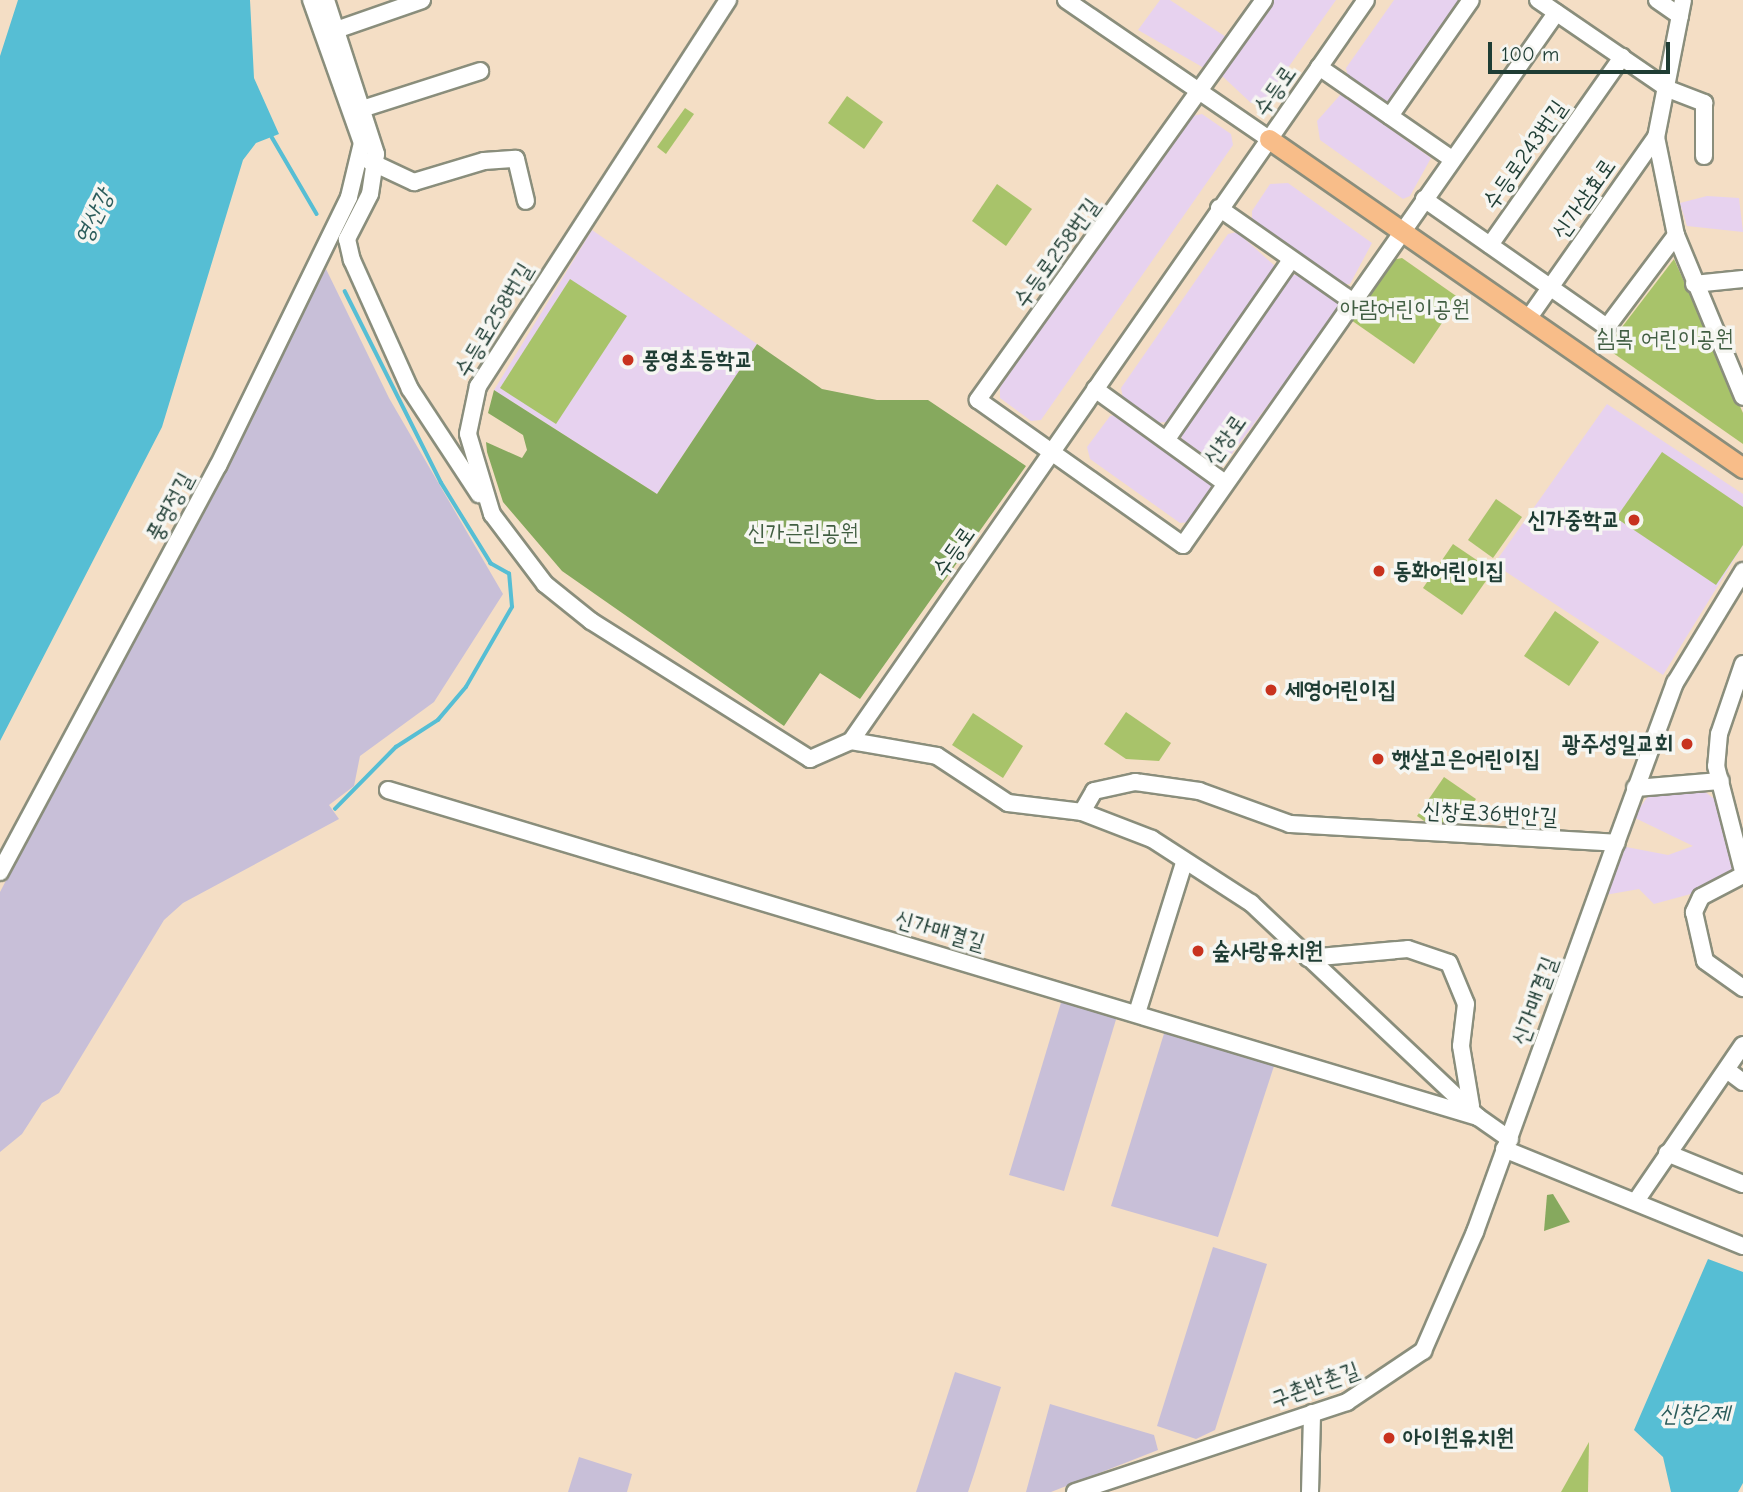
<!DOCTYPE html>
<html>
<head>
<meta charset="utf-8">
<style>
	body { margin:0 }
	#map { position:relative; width:1743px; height:1492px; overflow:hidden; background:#f4dec5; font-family:"Comic Neue","Poor Story",sans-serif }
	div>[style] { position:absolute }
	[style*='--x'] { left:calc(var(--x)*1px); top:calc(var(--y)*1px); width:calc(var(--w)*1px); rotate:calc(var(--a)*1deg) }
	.built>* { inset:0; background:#e7d2ef }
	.industrial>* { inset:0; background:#c8bfd8 }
	.green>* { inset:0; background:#a8c36a }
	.forest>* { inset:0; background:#86a95e }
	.water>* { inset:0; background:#56bed4 }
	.stream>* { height:3.5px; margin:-1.75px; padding:0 1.75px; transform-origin:1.75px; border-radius:1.75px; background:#56bed4 }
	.roads { filter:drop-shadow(2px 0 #8a8e7c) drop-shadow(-2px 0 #8a8e7c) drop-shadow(0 2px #8a8e7c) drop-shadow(0 -2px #8a8e7c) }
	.minor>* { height:16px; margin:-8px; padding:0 8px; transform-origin:8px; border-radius:8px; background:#fff }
	.major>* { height:19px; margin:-9.5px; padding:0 9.5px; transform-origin:9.5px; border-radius:9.5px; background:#f8bd89 }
	.dots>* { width:19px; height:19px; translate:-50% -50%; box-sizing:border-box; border:4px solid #f6f6f2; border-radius:50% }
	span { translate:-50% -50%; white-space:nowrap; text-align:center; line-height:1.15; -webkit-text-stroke:7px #f6f6f2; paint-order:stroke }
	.street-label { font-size:23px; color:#1f3d34 }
	.park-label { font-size:23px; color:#415e42 }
	.poi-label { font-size:23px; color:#1f3d34; font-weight:700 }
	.left { translate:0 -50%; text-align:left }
	.right { translate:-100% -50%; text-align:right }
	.water-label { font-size:24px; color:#2d5d5c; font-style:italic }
	.scale { position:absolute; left:1488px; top:42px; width:182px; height:32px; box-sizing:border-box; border:4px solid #1f3d34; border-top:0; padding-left:9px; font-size:21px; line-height:24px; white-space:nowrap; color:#1f3d34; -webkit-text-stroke:5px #f6f6f2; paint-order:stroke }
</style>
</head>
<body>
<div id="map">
	<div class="built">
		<div style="clip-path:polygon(1160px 0,1170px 0,1226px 37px,1204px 68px,1138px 30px)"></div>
		<div style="clip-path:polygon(1270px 0,1336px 0,1266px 99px,1251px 103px,1219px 73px)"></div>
		<div style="clip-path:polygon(1394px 0,1461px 0,1390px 101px,1383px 102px,1348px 78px,1346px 68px)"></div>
		<div style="clip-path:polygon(1341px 94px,1431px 158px,1410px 196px,1403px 199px,1320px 140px,1317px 121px)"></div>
		<div style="clip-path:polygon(1202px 114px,1231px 134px,1233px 145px,1041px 420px,1031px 421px,1000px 398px,1000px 387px,1188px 117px)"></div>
		<div style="clip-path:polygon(1288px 183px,1372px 243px,1350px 284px,1341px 285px,1252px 222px,1252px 211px,1270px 184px)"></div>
		<div style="clip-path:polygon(1707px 196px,1739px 198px,1743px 232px,1687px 226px,1680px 203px)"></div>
		<div style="clip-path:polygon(592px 230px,757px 344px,657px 494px,494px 390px)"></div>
		<div style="clip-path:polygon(1237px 232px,1276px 267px,1166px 422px,1156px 423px,1123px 398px,1121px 388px,1228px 234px)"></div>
		<div style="clip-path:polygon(1299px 274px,1338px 301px,1339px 309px,1222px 467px,1182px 439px,1181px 430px,1289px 276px)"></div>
		<div style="clip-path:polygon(1607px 404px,1743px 494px,1743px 545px,1663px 675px,1494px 564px)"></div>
		<div style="clip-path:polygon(1119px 414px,1214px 482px,1190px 522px,1180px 523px,1090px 459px,1087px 447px,1110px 416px)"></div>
		<div style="clip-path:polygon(1704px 791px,1717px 801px,1736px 871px,1698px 892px,1654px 904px,1639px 889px,1605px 895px,1621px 846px,1668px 855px,1693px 846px,1633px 817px,1649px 795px)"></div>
	</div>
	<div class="industrial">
		<div style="clip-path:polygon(326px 269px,389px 398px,503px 594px,434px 702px,360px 756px,354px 786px,329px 805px,339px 819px,183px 903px,164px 920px,59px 1093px,42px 1103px,22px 1134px,0 1152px,0 892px)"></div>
		<div style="clip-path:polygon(1063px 996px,1118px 1013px,1064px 1191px,1009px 1175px)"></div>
		<div style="clip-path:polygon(1166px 1027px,1276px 1060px,1218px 1237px,1111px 1206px)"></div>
		<div style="clip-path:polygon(1213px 1247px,1267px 1264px,1215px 1430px,1196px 1439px,1157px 1426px)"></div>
		<div style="clip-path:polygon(955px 1372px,1001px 1387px,975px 1471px,968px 1492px,916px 1492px)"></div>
		<div style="clip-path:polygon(1050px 1404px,1154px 1435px,1158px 1450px,1051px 1492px,1026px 1492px)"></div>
		<div style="clip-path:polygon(579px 1457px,632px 1474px,627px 1492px,568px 1492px)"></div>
	</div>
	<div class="green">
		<div style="clip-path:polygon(847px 96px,883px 122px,864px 149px,828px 123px)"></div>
		<div style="clip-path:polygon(685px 108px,694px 114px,666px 154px,657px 147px)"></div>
		<div style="clip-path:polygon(997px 184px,1032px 209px,1006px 246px,972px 221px)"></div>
		<div style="clip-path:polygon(1402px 258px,1459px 298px,1414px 364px,1351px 320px,1392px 260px)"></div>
		<div style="clip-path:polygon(1674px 259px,1743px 413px,1743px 444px,1606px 348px)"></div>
		<div style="clip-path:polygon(570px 279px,627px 316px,556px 424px,500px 388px)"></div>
		<div style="clip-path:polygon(1662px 452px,1743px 507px,1743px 545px,1716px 585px,1616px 518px)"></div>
		<div style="clip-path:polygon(1496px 499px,1522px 517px,1493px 558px,1468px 540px)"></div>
		<div style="clip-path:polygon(1453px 544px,1493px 571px,1462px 615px,1423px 588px)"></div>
		<div style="clip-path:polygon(1555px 611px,1599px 642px,1569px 686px,1524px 656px)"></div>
		<div style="clip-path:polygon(1126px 712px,1171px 743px,1159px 761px,1126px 759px,1104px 744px)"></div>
		<div style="clip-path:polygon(973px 713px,1023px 746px,1003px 778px,952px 745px)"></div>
		<div style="clip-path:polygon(1444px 777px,1476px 799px,1459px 823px,1427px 823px,1417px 816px)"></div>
		<div style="clip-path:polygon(1589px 1442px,1588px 1492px,1561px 1492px)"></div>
	</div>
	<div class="forest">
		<div style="clip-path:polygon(757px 344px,822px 389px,877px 400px,928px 400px,1026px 466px,860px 699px,820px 673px,784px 726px,562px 571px,503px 502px,487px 452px,486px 442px,522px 458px,527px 450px,523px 435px,488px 413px,494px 390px,657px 494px)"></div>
		<div style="clip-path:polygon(1553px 1194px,1570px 1222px,1544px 1231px,1547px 1195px)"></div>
	</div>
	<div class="water">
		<div style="clip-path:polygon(18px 0,250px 0,254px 78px,279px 134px,256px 143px,243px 160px,162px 427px,0 741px,0 56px)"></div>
		<div style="clip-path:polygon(1708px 1259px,1743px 1272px,1743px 1483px,1738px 1492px,1671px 1492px,1663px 1457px,1634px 1430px)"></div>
	</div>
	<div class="stream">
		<div style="--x:272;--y:137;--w:89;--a:59.7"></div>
		<div style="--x:335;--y:809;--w:87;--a:-45.5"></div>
		<div style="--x:396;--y:747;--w:50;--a:-32.7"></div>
		<div style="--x:438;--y:720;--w:43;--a:-49.7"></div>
		<div style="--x:466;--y:687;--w:92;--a:-60.1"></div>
		<div style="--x:512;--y:607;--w:33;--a:-95"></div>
		<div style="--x:509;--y:574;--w:21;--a:-151"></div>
		<div style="--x:491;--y:564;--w:95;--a:-121.7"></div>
		<div style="--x:441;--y:483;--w:214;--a:-116.7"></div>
	</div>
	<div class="roads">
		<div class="minor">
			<div style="--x:326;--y:0;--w:162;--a:72"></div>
			<div style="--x:376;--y:154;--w:40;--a:98.5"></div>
			<div style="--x:370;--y:194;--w:51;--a:117.1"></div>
			<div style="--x:347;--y:239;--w:22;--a:77"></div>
			<div style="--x:352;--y:260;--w:141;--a:65.8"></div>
			<div style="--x:410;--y:389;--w:126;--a:56.7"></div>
			<div style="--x:728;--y:0;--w:460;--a:122.9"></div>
			<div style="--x:478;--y:386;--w:49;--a:101.8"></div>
			<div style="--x:468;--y:434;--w:84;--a:73.3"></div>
			<div style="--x:492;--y:514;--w:88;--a:52.9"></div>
			<div style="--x:545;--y:584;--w:59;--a:38.8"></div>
			<div style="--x:591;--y:621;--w:259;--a:32.2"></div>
			<div style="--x:810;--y:759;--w:45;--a:-23.7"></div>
			<div style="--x:1066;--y:0;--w:246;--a:34.4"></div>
			<div style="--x:1264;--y:0;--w:492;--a:125.6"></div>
			<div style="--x:978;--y:400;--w:251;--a:35.3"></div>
			<div style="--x:1183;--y:545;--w:650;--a:-54.96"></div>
			<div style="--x:1538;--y:0;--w:158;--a:34.4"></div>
			<div style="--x:1668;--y:89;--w:39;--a:21"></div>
			<div style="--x:1704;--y:103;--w:53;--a:90"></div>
			<div style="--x:1657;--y:0;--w:28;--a:35"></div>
			<div style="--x:1683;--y:0;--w:140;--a:101.1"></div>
			<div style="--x:1656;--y:137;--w:100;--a:78.5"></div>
			<div style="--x:1676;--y:235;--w:175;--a:67.5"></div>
			<div style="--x:336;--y:30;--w:91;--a:-19.2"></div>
			<div style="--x:1319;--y:67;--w:162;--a:34.7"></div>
			<div style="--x:365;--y:108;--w:121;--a:-17.8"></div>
			<div style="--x:1390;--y:116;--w:141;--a:-55.1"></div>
			<div style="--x:369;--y:161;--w:50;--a:25"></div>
			<div style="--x:414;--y:182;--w:73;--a:-16.7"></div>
			<div style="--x:484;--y:161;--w:32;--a:-4"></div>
			<div style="--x:516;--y:159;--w:43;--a:76.6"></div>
			<div style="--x:1424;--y:199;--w:223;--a:35"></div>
			<div style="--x:1607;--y:327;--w:115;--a:-53.1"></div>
			<div style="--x:1219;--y:208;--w:162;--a:35"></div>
			<div style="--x:1490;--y:245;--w:230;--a:-54.9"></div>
			<div style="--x:1694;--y:284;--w:49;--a:-5.8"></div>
			<div style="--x:1528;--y:319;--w:223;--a:-54.9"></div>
			<div style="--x:1095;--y:389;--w:160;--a:35.9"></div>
			<div style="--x:1167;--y:439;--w:218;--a:-55.3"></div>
			<div style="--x:1743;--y:664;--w:74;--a:108.9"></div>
			<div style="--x:1719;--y:734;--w:32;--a:95"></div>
			<div style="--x:1716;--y:766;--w:108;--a:75.6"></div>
			<div style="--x:851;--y:741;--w:902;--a:-55.2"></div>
			<div style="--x:851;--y:741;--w:87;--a:9.9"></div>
			<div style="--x:937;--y:756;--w:85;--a:33.5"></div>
			<div style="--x:1008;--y:803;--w:75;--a:6.9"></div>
			<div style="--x:1082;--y:812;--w:75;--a:21.1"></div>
			<div style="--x:1152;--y:839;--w:118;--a:32.9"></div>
			<div style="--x:1251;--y:903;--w:312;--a:43.3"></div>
			<div style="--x:1478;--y:1117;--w:39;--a:35"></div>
			<div style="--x:1635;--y:788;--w:86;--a:-4.7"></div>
			<div style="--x:388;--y:790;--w:1138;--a:16.7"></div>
			<div style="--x:1082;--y:812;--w:24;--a:-60"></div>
			<div style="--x:1094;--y:791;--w:42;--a:-12.4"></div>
			<div style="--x:1135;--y:782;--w:65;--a:8"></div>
			<div style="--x:1199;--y:791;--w:97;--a:19.9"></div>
			<div style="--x:1290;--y:824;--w:327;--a:3.3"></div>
			<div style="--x:1616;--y:843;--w:171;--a:-69.8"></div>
			<div style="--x:1675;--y:683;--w:131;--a:-58.7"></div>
			<div style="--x:0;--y:872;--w:461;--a:-61.8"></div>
			<div style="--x:218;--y:466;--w:299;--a:-64"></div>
			<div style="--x:349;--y:197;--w:56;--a:-76.5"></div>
			<div style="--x:362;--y:143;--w:152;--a:-109.6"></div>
			<div style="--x:1743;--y:875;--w:47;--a:152.4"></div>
			<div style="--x:1701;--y:897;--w:17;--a:115"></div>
			<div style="--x:1694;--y:912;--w:50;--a:77.3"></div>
			<div style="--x:1705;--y:961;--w:47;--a:35.4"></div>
			<div style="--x:1308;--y:958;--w:100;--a:-5.1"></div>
			<div style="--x:1408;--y:949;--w:43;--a:18.9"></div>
			<div style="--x:1449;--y:963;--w:44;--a:67.5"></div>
			<div style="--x:1466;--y:1004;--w:42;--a:96.8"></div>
			<div style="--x:1461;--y:1046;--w:61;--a:80.5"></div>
			<div style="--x:1137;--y:1013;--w:157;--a:-72.6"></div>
			<div style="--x:1727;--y:1070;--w:20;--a:37"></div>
			<div style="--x:1504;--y:1149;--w:258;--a:22.1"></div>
			<div style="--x:1667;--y:1153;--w:82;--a:22.2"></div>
			<div style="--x:1636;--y:1201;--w:189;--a:-55.6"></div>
			<div style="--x:1075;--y:1492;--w:287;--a:-18.3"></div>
			<div style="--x:1347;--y:1402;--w:92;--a:-33.9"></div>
			<div style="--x:1423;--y:1351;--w:130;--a:-66.4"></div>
			<div style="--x:1475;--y:1232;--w:414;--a:-70.1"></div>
			<div style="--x:1310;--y:1492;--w:79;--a:-88.5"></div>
		</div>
		<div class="major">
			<div style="--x:1269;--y:139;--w:577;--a:34.76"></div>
		</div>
	</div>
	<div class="dots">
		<div style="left:628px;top:360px;background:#c8321e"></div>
		<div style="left:1634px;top:520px;background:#c8321e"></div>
		<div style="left:1379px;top:571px;background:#c8321e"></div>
		<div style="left:1271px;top:690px;background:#c8321e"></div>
		<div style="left:1687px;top:744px;background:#c8321e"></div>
		<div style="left:1378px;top:759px;background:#c8321e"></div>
		<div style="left:1198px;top:951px;background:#c8321e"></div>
		<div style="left:1389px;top:1438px;background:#c8321e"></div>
	</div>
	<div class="street-label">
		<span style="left:1275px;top:91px;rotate:-55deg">수등로</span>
		<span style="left:1525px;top:155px;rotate:-55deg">수등로243번길</span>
		<span style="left:1584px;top:199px;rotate:-55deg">신가삼효로</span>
		<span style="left:1057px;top:253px;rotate:-54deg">수등로258번길</span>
		<span style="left:494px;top:320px;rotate:-59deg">수등로258번길</span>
		<span style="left:1225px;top:440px;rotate:-55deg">신창로</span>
		<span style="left:170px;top:507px;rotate:-62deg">풍영정길</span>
		<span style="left:954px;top:552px;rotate:-55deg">수등로</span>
		<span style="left:1490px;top:814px;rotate:3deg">신창로36번안길</span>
		<span style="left:940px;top:931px;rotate:16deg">신가매결길</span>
		<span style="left:1535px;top:1001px;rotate:-70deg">신가매결길</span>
		<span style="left:1315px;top:1385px;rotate:-20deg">구촌반촌길</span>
	</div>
	<div class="park-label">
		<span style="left:1405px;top:309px">아람어린이공원</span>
		<span style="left:1665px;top:339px">쉼목 어린이공원</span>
		<span style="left:803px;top:533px">신가근린공원</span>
	</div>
	<div class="poi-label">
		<span class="left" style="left:642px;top:360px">풍영초등학교</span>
		<span class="right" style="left:1620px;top:520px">신가중학교</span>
		<span class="left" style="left:1393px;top:571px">동화어린이집</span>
		<span class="left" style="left:1285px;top:690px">세영어린이집</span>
		<span class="right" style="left:1673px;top:744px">광주성일교회</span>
		<span class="left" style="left:1392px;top:759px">햇살고은어린이집</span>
		<span class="left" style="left:1212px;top:951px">숲사랑유치원</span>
		<span class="left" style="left:1403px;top:1438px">아이원유치원</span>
	</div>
	<div class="water-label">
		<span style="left:94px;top:217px;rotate:-64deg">영산강</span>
		<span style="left:1694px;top:1414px">신창2제</span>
	</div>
	<div class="scale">100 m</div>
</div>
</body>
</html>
